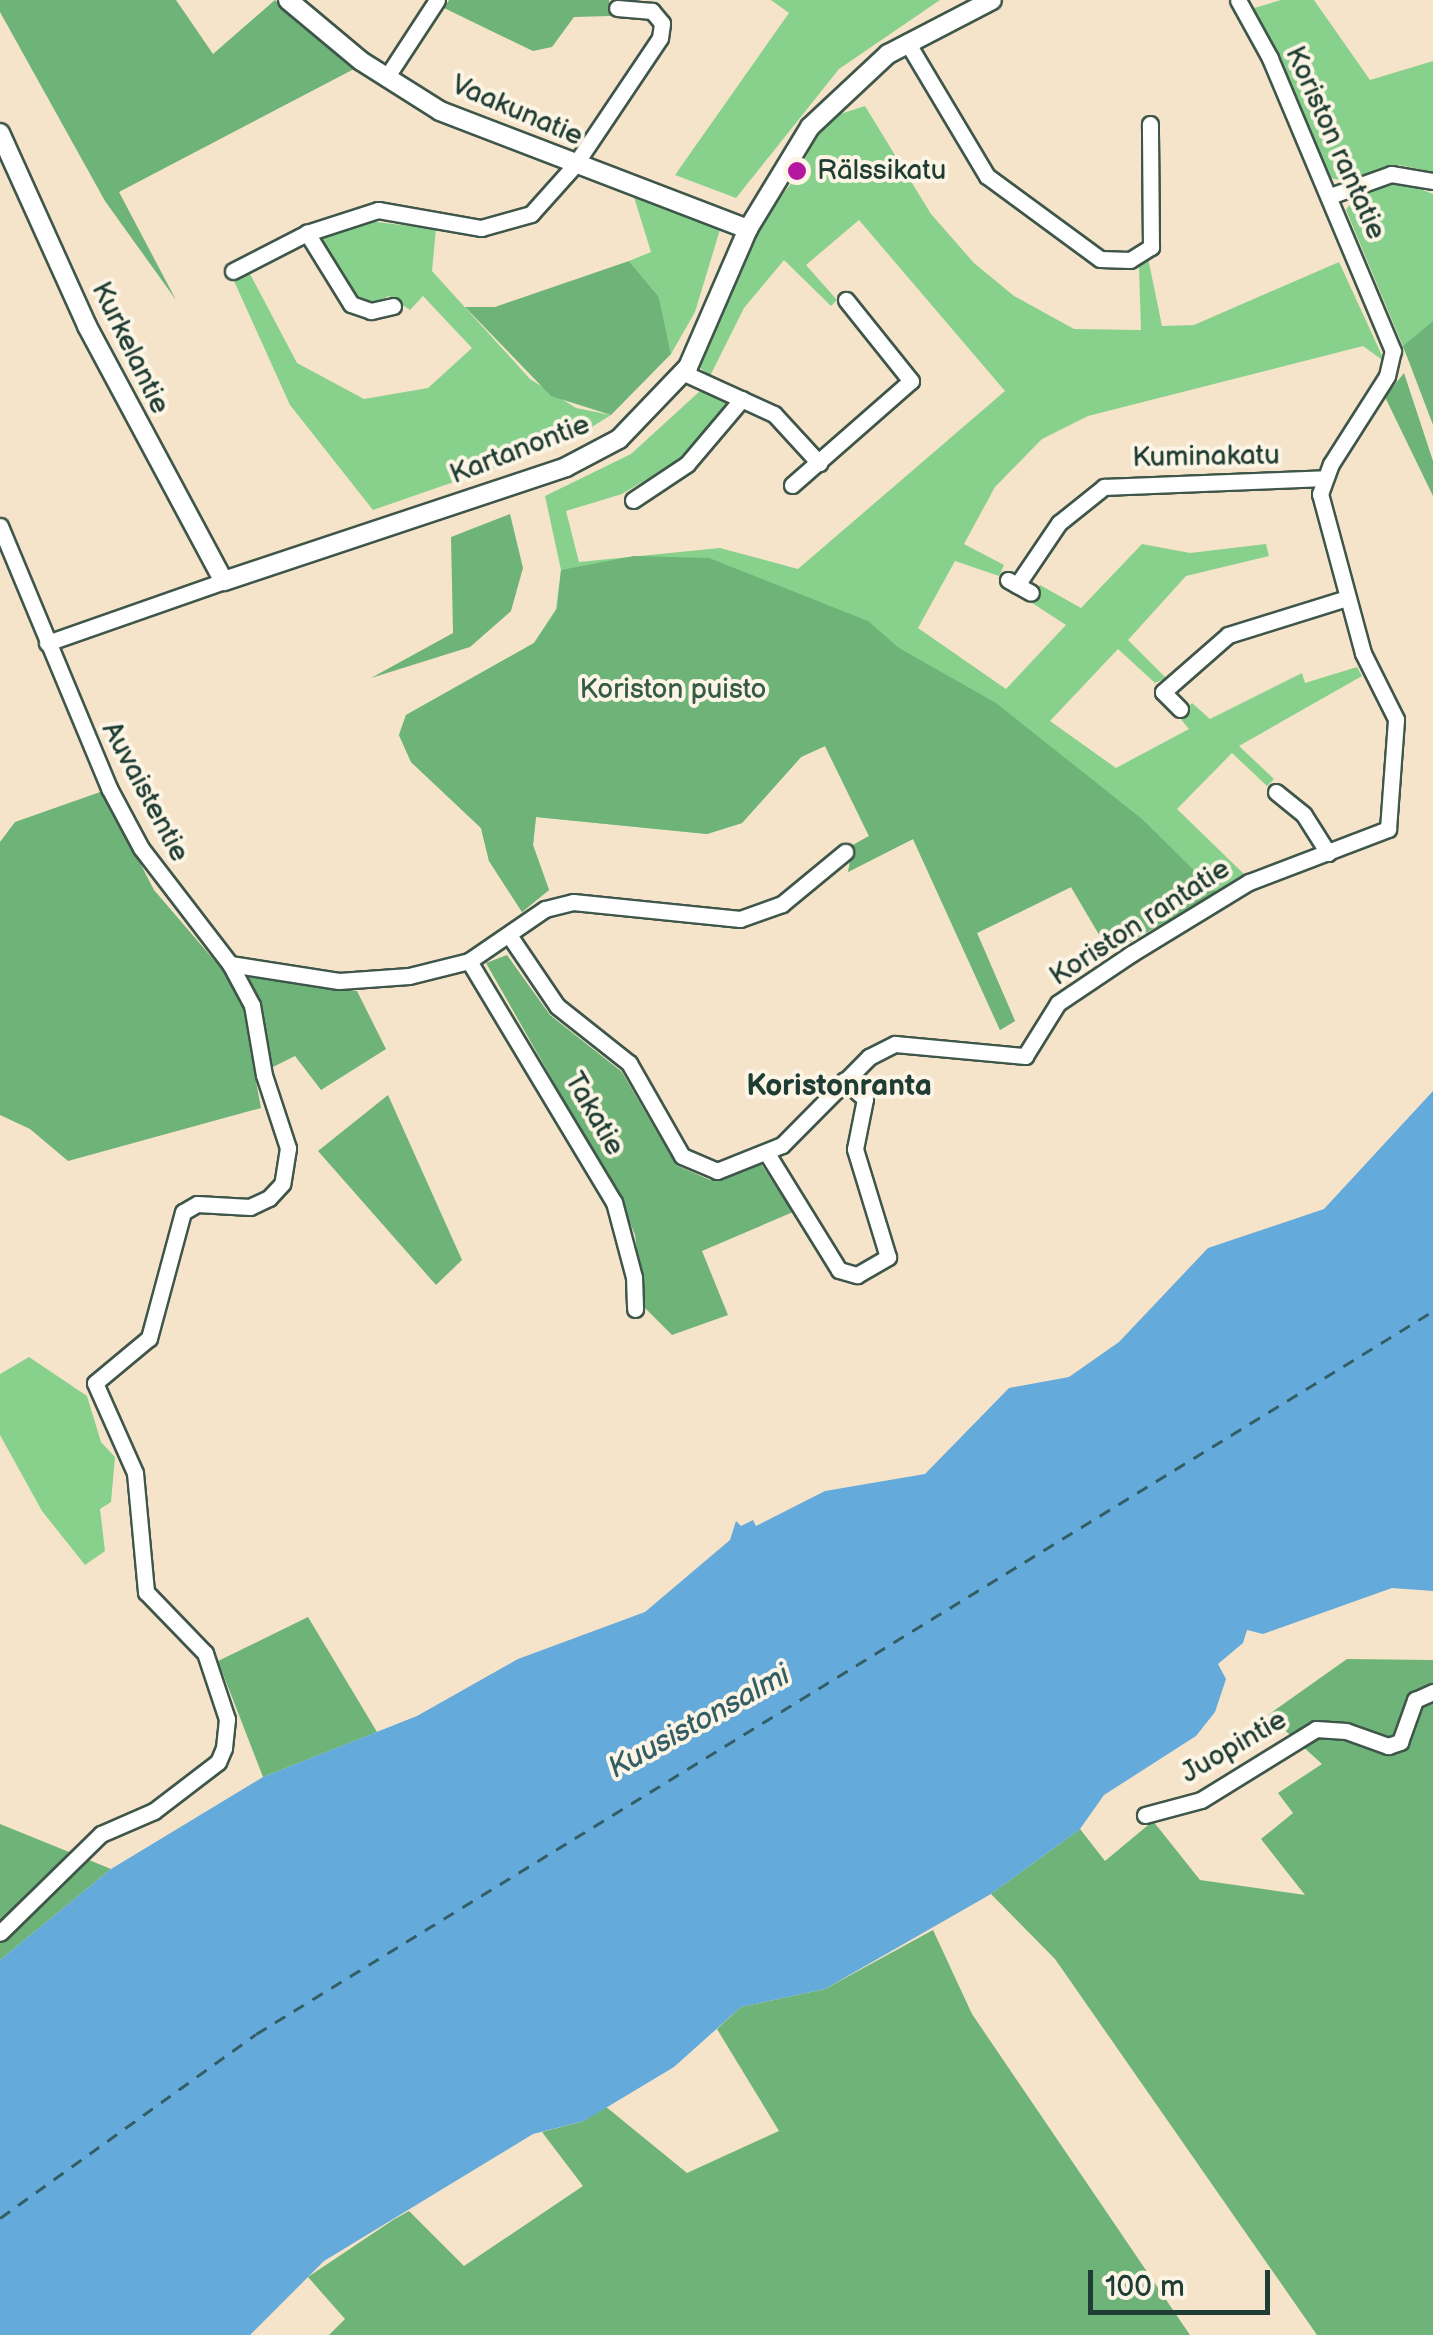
<!DOCTYPE html>
<html>
<head>
<meta charset="utf-8">
<style>
	body { margin:0 }
	#map { position:relative; width:1433px; height:2335px; overflow:hidden; background:#f6e4ca; font-family:"Balsamiq Sans",sans-serif }
	div>[style] { position:absolute }
	[style*='--x'] { left:calc(var(--x)*1px); top:calc(var(--y)*1px); width:calc(var(--w)*1px); rotate:calc(var(--a)*1deg) }
	.green>* { inset:0; background:#88d18d }
	.forest>* { inset:0; background:#6eb378 }
	.water>* { inset:0; background:#64aada }
	.ferry>* { height:2.5px; margin-top:-1.25px; transform-origin:0; background:repeating-linear-gradient(90deg,#345e66 0 12px,transparent 0 22px) }
	.roads { filter:drop-shadow(2px 0 #3f564a) drop-shadow(-2px 0 #3f564a) drop-shadow(0 2px #3f564a) drop-shadow(0 -2px #3f564a) }
	.minor>* { height:15px; margin:-7.5px; padding:0 7.5px; transform-origin:7.5px; border-radius:7.5px; background:#fff }
	.tertiary>* { height:18px; margin:-9px; padding:0 9px; transform-origin:9px; border-radius:9px; background:#fff }
	.dots>* { width:28px; height:28px; translate:-50% -50%; box-sizing:border-box; border:5px solid #fcf5e5; border-radius:50% }
	span { translate:-50% -50%; white-space:nowrap; text-align:center; line-height:1.15; -webkit-text-stroke:8px #fcf5e5; paint-order:stroke }
	.street-label { font-size:28px; color:#1f3d34 }
	.poi-label { font-size:28px; color:#1f3d34 }
	.left { translate:0 -50%; text-align:left }
	.park-label { font-size:28px; color:#345b46 }
	.neighbourhood-label { font-size:30px; color:#1f3d34; font-weight:700 }
	.water-label { font-size:30px; color:#345e66; font-style:italic }
	.scale { position:absolute; left:1088px; top:2270px; width:182px; height:45px; box-sizing:border-box; border:5px solid #1f3d34; border-top:0; padding-left:12px; font-size:30px; line-height:35px; white-space:nowrap; color:#1f3d34; -webkit-text-stroke:8px #fcf5e5; paint-order:stroke }
</style>
</head>
<body>
<div id="map">
	<div class="green">
		<div style="clip-path:polygon(771px 0,940px 0,839px 69px,736px 198px,675px 175px,789px 13px)"></div>
		<div style="clip-path:polygon(1281px 0,1314px 0,1370px 80px,1433px 61px,1433px 172px,1399px 165px,1344px 181px,1330px 178px,1254px 8px)"></div>
		<div style="clip-path:polygon(865px 106px,931px 214px,974px 263px,1014px 296px,1074px 329px,1141px 330px,1139px 267px,1148px 258px,1162px 326px,1194px 325px,1339px 262px,1385px 362px,1363px 346px,1088px 416px,1042px 439px,995px 487px,964px 544px,1004px 565px,999px 576px,955px 561px,918px 628px,1006px 689px,1066px 625px,1029px 601px,1040px 585px,1081px 608px,1142px 544px,1190px 553px,1266px 544px,1269px 556px,1186px 576px,1128px 640px,1166px 678px,1155px 683px,1118px 649px,1050px 721px,1116px 768px,1189px 729px,1179px 717px,1192px 703px,1210px 719px,1302px 673px,1305px 683px,1357px 667px,1362px 676px,1239px 746px,1274px 779px,1267px 786px,1232px 753px,1177px 809px,1247px 877px,1110px 953px,1071px 887px,977px 933px,1015px 1021px,1000px 1030px,913px 839px,848px 872px,853px 845px,869px 836px,825px 746px,801px 757px,742px 823px,707px 834px,536px 817px,533px 845px,549px 890px,522px 912px,489px 861px,481px 828px,411px 762px,399px 735px,406px 715px,534px 643px,556px 609px,561px 570px,545px 496px,631px 454px,700px 391px,732px 405px,684px 457px,622px 494px,566px 511px,579px 562px,720px 548px,798px 569px,1005px 391px,859px 220px,806px 265px,837px 300px,831px 306px,784px 260px,744px 308px,710px 376px,699px 367px,764px 218px,797px 176px,818px 131px,828px 118px)"></div>
		<div style="clip-path:polygon(1399px 181px,1433px 194px,1433px 380px,1419px 385px,1346px 210px,1356px 195px)"></div>
		<div style="clip-path:polygon(634px 197px,722px 223px,695px 312px,671px 354px,659px 297px,629px 261px,651px 252px)"></div>
		<div style="clip-path:polygon(368px 221px,436px 229px,432px 271px,530px 379px,576px 408px,611px 415px,566px 443px,373px 510px,290px 405px,234px 281px,250px 274px,297px 363px,364px 399px,428px 388px,472px 348px,423px 296px,410px 310px,389px 296px,372px 304px,343px 287px,319px 238px)"></div>
		<div style="clip-path:polygon(29px 1357px,87px 1396px,101px 1442px,115px 1457px,111px 1502px,100px 1509px,105px 1551px,85px 1565px,42px 1511px,0 1435px,0 1374px)"></div>
	</div>
	<div class="forest">
		<div style="clip-path:polygon(0 0,176px 0,213px 54px,275px 0,354px 69px,119px 192px,176px 300px,105px 201px,0 12px)"></div>
		<div style="clip-path:polygon(449px 0,609px 0,610px 16px,574px 17px,552px 47px,533px 51px,444px 8px)"></div>
		<div style="clip-path:polygon(629px 261px,659px 297px,671px 354px,611px 415px,551px 396px,465px 307px,495px 307px)"></div>
		<div style="clip-path:polygon(1433px 321px,1433px 425px,1403px 346px)"></div>
		<div style="clip-path:polygon(1404px 373px,1433px 461px,1433px 496px,1385px 397px)"></div>
		<div style="clip-path:polygon(510px 514px,523px 568px,511px 611px,470px 647px,371px 678px,453px 633px,451px 537px)"></div>
		<div style="clip-path:polygon(634px 556px,709px 558px,868px 621px,899px 648px,996px 703px,1142px 819px,1216px 892px,1110px 953px,1071px 887px,977px 933px,1015px 1021px,1000px 1030px,913px 839px,848px 872px,853px 845px,869px 836px,825px 746px,801px 757px,742px 823px,707px 834px,536px 817px,533px 845px,549px 890px,522px 912px,489px 861px,481px 828px,411px 762px,399px 735px,406px 715px,534px 643px,557px 609px,561px 570px)"></div>
		<div style="clip-path:polygon(103px 791px,154px 890px,226px 974px,357px 991px,386px 1049px,321px 1090px,295px 1056px,255px 1076px,261px 1108px,68px 1161px,30px 1129px,0 1115px,0 842px,15px 822px)"></div>
		<div style="clip-path:polygon(507px 955px,550px 1015px,622px 1072px,676px 1165px,710px 1180px,761px 1164px,793px 1212px,702px 1251px,728px 1315px,672px 1335px,644px 1307px,635px 1235px,620px 1199px,486px 963px)"></div>
		<div style="clip-path:polygon(388px 1095px,462px 1260px,436px 1285px,318px 1151px)"></div>
		<div style="clip-path:polygon(308px 1617px,377px 1732px,263px 1777px,218px 1661px)"></div>
		<div style="clip-path:polygon(1347px 1659px,1433px 1660px,1433px 2335px,1317px 2335px,1055px 1959px,991px 1894px,1080px 1829px,1105px 1861px,1153px 1821px,1200px 1880px,1305px 1895px,1261px 1839px,1293px 1813px,1278px 1793px,1322px 1764px,1268px 1715px)"></div>
		<div style="clip-path:polygon(0 1824px,111px 1869px,0 1960px)"></div>
		<div style="clip-path:polygon(933px 1930px,972px 2014px,1190px 2335px,329px 2335px,345px 2319px,308px 2277px,393px 2220px,409px 2211px,464px 2266px,583px 2186px,542px 2132px,584px 2121px,605px 2106px,687px 2173px,779px 2131px,717px 2029px,741px 2007px,825px 1989px)"></div>
	</div>
	<div class="water">
		<div style="clip-path:polygon(1433px 1091px,1433px 1591px,1392px 1588px,1263px 1634px,1247px 1630px,1243px 1643px,1218px 1664px,1226px 1679px,1215px 1712px,1196px 1736px,1104px 1795px,1080px 1829px,991px 1894px,825px 1989px,741px 2007px,674px 2067px,584px 2121px,533px 2134px,324px 2261px,250px 2335px,0 2335px,0 1960px,111px 1869px,263px 1777px,417px 1716px,518px 1659px,645px 1612px,730px 1540px,736px 1521px,741px 1526px,753px 1520px,756px 1526px,825px 1491px,925px 1474px,1009px 1388px,1069px 1377px,1119px 1342px,1208px 1248px,1324px 1209px)"></div>
	</div>
	<div class="ferry">
		<div style="--x:0;--y:2218;--w:315;--a:-35.7"></div>
		<div style="--x:256;--y:2034;--w:1381;--a:-31.56"></div>
	</div>
	<div class="roads">
		<div class="minor">
			<div style="--x:907;--y:42;--w:156;--a:59.2"></div>
			<div style="--x:987;--y:176;--w:140;--a:36.3"></div>
			<div style="--x:1100;--y:259;--w:30;--a:2"></div>
			<div style="--x:1130;--y:260;--w:25;--a:-32"></div>
			<div style="--x:1151;--y:247;--w:123;--a:-90.5"></div>
			<div style="--x:386;--y:78;--w:93;--a:-56.8"></div>
			<div style="--x:1330;--y:196;--w:65;--a:-19.8"></div>
			<div style="--x:1391;--y:174;--w:43;--a:9.5"></div>
			<div style="--x:233;--y:271;--w:83;--a:-27.2"></div>
			<div style="--x:393;--y:306;--w:23;--a:167"></div>
			<div style="--x:371;--y:311;--w:21;--a:-161"></div>
			<div style="--x:351;--y:304;--w:84;--a:-121.8"></div>
			<div style="--x:307;--y:233;--w:75;--a:-17.9"></div>
			<div style="--x:378;--y:210;--w:105;--a:9.9"></div>
			<div style="--x:481;--y:228;--w:52;--a:-15.6"></div>
			<div style="--x:531;--y:214;--w:64;--a:-48.1"></div>
			<div style="--x:574;--y:166;--w:154;--a:-56.1"></div>
			<div style="--x:660;--y:38;--w:15;--a:-82"></div>
			<div style="--x:662;--y:23;--w:16;--a:-130"></div>
			<div style="--x:652;--y:11;--w:35;--a:-175"></div>
			<div style="--x:684;--y:373;--w:99;--a:24.5"></div>
			<div style="--x:774;--y:414;--w:67;--a:47.4"></div>
			<div style="--x:792;--y:485;--w:158;--a:-41.2"></div>
			<div style="--x:911;--y:381;--w:104;--a:-128.7"></div>
			<div style="--x:633;--y:500;--w:65;--a:-33.7"></div>
			<div style="--x:687;--y:464;--w:85;--a:-49.8"></div>
			<div style="--x:0;--y:526;--w:284;--a:67.4"></div>
			<div style="--x:109;--y:788;--w:68;--a:61.9"></div>
			<div style="--x:141;--y:848;--w:146;--a:52.5"></div>
			<div style="--x:230;--y:964;--w:47;--a:61.8"></div>
			<div style="--x:252;--y:1005;--w:71;--a:80.3"></div>
			<div style="--x:264;--y:1075;--w:77;--a:71.8"></div>
			<div style="--x:288;--y:1148;--w:36;--a:99"></div>
			<div style="--x:282;--y:1184;--w:19;--a:133"></div>
			<div style="--x:269;--y:1198;--w:21;--a:155"></div>
			<div style="--x:250;--y:1207;--w:53;--a:-176.8"></div>
			<div style="--x:197;--y:1204;--w:16;--a:150"></div>
			<div style="--x:183;--y:1212;--w:131;--a:105.1"></div>
			<div style="--x:149;--y:1338;--w:70;--a:140.2"></div>
			<div style="--x:95;--y:1383;--w:98;--a:66"></div>
			<div style="--x:135;--y:1473;--w:120;--a:84.7"></div>
			<div style="--x:146;--y:1592;--w:85;--a:46"></div>
			<div style="--x:205;--y:1653;--w:70;--a:71.6"></div>
			<div style="--x:227;--y:1719;--w:29;--a:96"></div>
			<div style="--x:224;--y:1748;--w:15;--a:113"></div>
			<div style="--x:218;--y:1762;--w:81;--a:142.6"></div>
			<div style="--x:154;--y:1811;--w:58;--a:156.5"></div>
			<div style="--x:101;--y:1834;--w:141;--a:135.6"></div>
			<div style="--x:1008;--y:580;--w:26;--a:29"></div>
			<div style="--x:1017;--y:585;--w:75;--a:-55.9"></div>
			<div style="--x:1059;--y:523;--w:58;--a:-38.7"></div>
			<div style="--x:1104;--y:487;--w:220;--a:-2.3"></div>
			<div style="--x:47;--y:643;--w:188;--a:-19.3"></div>
			<div style="--x:1180;--y:709;--w:24;--a:-135"></div>
			<div style="--x:1163;--y:692;--w:86;--a:-41.2"></div>
			<div style="--x:1228;--y:635;--w:125;--a:-17.3"></div>
			<div style="--x:1276;--y:792;--w:36;--a:39"></div>
			<div style="--x:1304;--y:815;--w:45;--a:57.7"></div>
			<div style="--x:511;--y:938;--w:82;--a:55.9"></div>
			<div style="--x:557;--y:1006;--w:92;--a:38.4"></div>
			<div style="--x:629;--y:1063;--w:107;--a:60.3"></div>
			<div style="--x:682;--y:1156;--w:38;--a:23"></div>
			<div style="--x:717;--y:1171;--w:70;--a:-21.8"></div>
			<div style="--x:782;--y:1145;--w:124;--a:-45.3"></div>
			<div style="--x:869;--y:1057;--w:29;--a:-27"></div>
			<div style="--x:895;--y:1044;--w:131;--a:5.3"></div>
			<div style="--x:1025;--y:1056;--w:62;--a:-58.1"></div>
			<div style="--x:1058;--y:1003;--w:88;--a:-33.9"></div>
			<div style="--x:1131;--y:954;--w:138;--a:-31.4"></div>
			<div style="--x:1249;--y:882;--w:149;--a:-20.9"></div>
			<div style="--x:1388;--y:829;--w:110;--a:-85.8"></div>
			<div style="--x:1396;--y:719;--w:74;--a:-116.6"></div>
			<div style="--x:1363;--y:653;--w:165;--a:-105.1"></div>
			<div style="--x:1320;--y:494;--w:32;--a:-70"></div>
			<div style="--x:1331;--y:464;--w:104;--a:-57.5"></div>
			<div style="--x:1387;--y:376;--w:26;--a:-77"></div>
			<div style="--x:1393;--y:351;--w:318;--a:-112.8"></div>
			<div style="--x:1270;--y:58;--w:66;--a:-118.9"></div>
			<div style="--x:469;--y:961;--w:281;--a:59"></div>
			<div style="--x:614;--y:1202;--w:78;--a:75.1"></div>
			<div style="--x:634;--y:1277;--w:32;--a:88"></div>
			<div style="--x:230;--y:964;--w:110;--a:8.9"></div>
			<div style="--x:339;--y:981;--w:70;--a:-4.1"></div>
			<div style="--x:409;--y:976;--w:62;--a:-14"></div>
			<div style="--x:469;--y:961;--w:92;--a:-34.4"></div>
			<div style="--x:545;--y:909;--w:29;--a:-14"></div>
			<div style="--x:573;--y:902;--w:168;--a:5.8"></div>
			<div style="--x:740;--y:919;--w:45;--a:-19.7"></div>
			<div style="--x:782;--y:904;--w:82;--a:-39.5"></div>
			<div style="--x:768;--y:1155;--w:135;--a:58.3"></div>
			<div style="--x:839;--y:1270;--w:19;--a:16"></div>
			<div style="--x:857;--y:1275;--w:36;--a:-30"></div>
			<div style="--x:888;--y:1257;--w:113;--a:-107"></div>
			<div style="--x:855;--y:1149;--w:51;--a:-78.7"></div>
			<div style="--x:865;--y:1099;--w:28;--a:-138"></div>
			<div style="--x:1145;--y:1815;--w:58;--a:-15"></div>
			<div style="--x:1201;--y:1800;--w:135;--a:-31.7"></div>
			<div style="--x:1316;--y:1729;--w:30;--a:4"></div>
			<div style="--x:1346;--y:1731;--w:45;--a:19.7"></div>
			<div style="--x:1388;--y:1746;--w:13;--a:-18"></div>
			<div style="--x:1400;--y:1742;--w:45;--a:-70.3"></div>
			<div style="--x:1415;--y:1700;--w:20;--a:-24"></div>
		</div>
		<div class="tertiary">
			<div style="--x:288;--y:0;--w:95;--a:39.9"></div>
			<div style="--x:361;--y:61;--w:93;--a:32.3"></div>
			<div style="--x:440;--y:111;--w:330;--a:21"></div>
			<div style="--x:0;--y:133;--w:212;--a:65.7"></div>
			<div style="--x:87;--y:326;--w:289;--a:61.8"></div>
			<div style="--x:224;--y:581;--w:360;--a:-18.4"></div>
			<div style="--x:566;--y:467;--w:60;--a:-27.8"></div>
			<div style="--x:619;--y:439;--w:100;--a:-46.2"></div>
			<div style="--x:688;--y:367;--w:150;--a:-66.5"></div>
			<div style="--x:748;--y:229;--w:119;--a:-58.7"></div>
			<div style="--x:810;--y:127;--w:107;--a:-43.1"></div>
			<div style="--x:888;--y:54;--w:117;--a:-27.4"></div>
		</div>
	</div>
	<div class="dots">
		<div style="left:797px;top:171px;background:#b5179e"></div>
	</div>
	<div class="street-label">
		<span style="left:517px;top:111px;rotate:23deg">Vaakunatie</span>
		<span style="left:1335px;top:143px;rotate:66deg">Koriston rantatie</span>
		<span style="left:130px;top:348px;rotate:64deg">Kurkelantie</span>
		<span style="left:520px;top:450px;rotate:-21deg">Kartanontie</span>
		<span style="left:1206px;top:457px;rotate:-1deg">Kuminakatu</span>
		<span style="left:145px;top:792px;rotate:62deg">Auvaistentie</span>
		<span style="left:1140px;top:923px;rotate:-33deg">Koriston rantatie</span>
		<span style="left:594px;top:1114px;rotate:60deg">Takatie</span>
		<span style="left:1234px;top:1747px;rotate:-30deg">Juopintie</span>
	</div>
	<div class="poi-label">
		<span class="left" style="left:817px;top:171px">Rälssikatu</span>
	</div>
	<div class="park-label">
		<span style="left:673px;top:690px">Koriston puisto</span>
	</div>
	<div class="neighbourhood-label">
		<span style="left:839px;top:1086px">Koristonranta</span>
	</div>
	<div class="water-label">
		<span style="left:699px;top:1722px;rotate:-29deg">Kuusistonsalmi</span>
	</div>
	<div class="scale">100 m</div>
</div>
</body>
</html>
